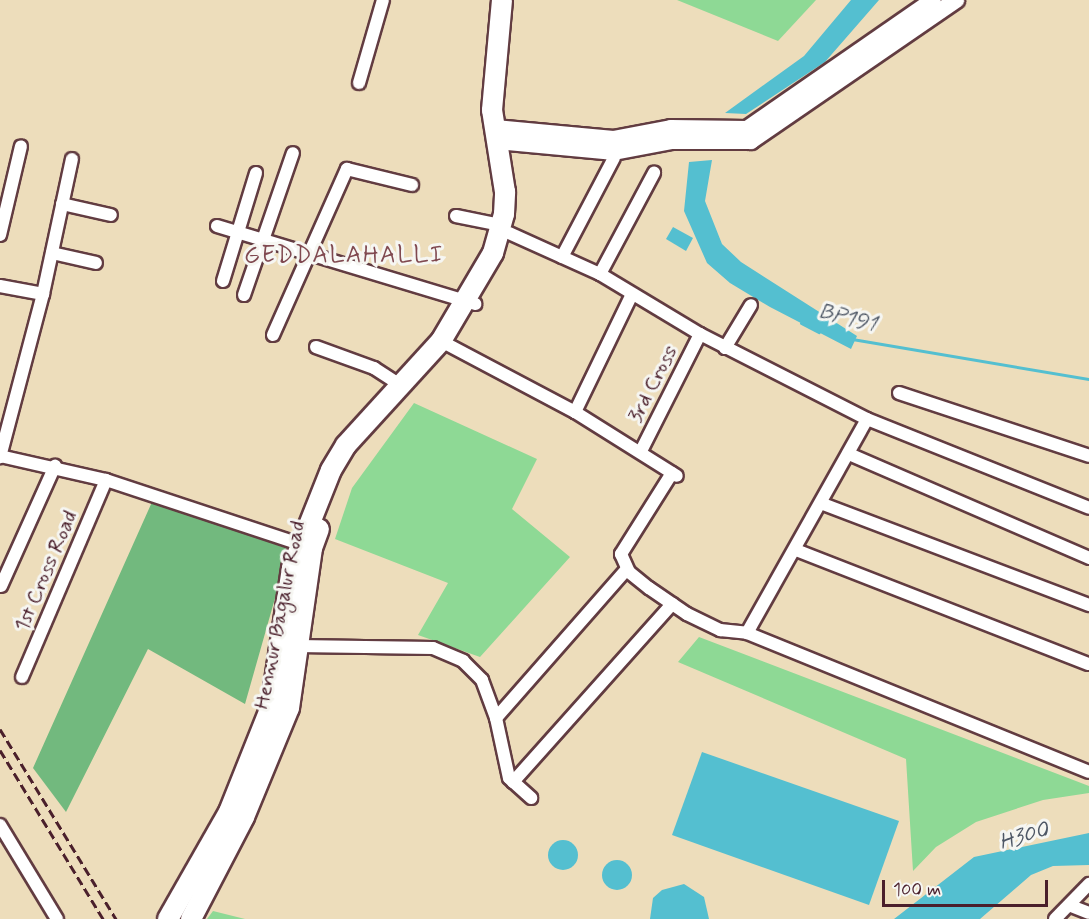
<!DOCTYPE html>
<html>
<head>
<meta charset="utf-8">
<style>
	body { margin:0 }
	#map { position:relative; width:1089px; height:919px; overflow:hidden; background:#edddbb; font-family:Mynerve,sans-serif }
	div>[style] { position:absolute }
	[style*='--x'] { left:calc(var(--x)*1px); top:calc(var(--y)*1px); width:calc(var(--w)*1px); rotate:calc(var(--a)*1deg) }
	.green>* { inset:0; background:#8ed995 }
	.forest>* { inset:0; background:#72b97e }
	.water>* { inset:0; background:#54bfd0 }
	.round { border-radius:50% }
	.stream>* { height:3px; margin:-1.5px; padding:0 1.5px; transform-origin:1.5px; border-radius:1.5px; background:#54bfd0 }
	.roads { filter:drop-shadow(2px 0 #623c41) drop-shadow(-2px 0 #623c41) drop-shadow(0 2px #623c41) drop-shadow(0 -2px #623c41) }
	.minor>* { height:12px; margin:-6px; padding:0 6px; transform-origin:6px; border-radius:6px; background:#fff }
	.secondary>* { height:16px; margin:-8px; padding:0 8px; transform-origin:8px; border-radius:8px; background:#fff }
	.primary>* { height:20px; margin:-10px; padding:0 10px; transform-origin:10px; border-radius:10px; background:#fff }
	.rail>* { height:3px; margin-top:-1.5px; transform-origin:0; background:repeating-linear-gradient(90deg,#4a1f2b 0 9px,transparent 0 13.5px) }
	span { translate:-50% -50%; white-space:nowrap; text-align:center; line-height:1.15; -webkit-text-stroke:6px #f6f6f2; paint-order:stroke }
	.street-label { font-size:21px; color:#4a1f2b }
	.water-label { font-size:22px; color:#4e5765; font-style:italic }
	.quarter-label { font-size:24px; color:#804950; letter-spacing:1.5px }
	.scale { position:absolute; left:882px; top:880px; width:166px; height:27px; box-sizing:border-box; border:3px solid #4a1f2b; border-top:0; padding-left:8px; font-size:18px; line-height:21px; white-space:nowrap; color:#4a1f2b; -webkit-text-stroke:4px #f6f6f2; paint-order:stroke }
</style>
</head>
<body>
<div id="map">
	<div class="green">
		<div style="clip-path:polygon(677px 0,816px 0,778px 41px)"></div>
		<div style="clip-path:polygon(414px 403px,537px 459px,512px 509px,570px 557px,480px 657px,418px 635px,448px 583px,335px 539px,352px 488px)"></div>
		<div style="clip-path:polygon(699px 637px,1089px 786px,1089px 793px,1043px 800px,976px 822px,936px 847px,913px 871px,906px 759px,678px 662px)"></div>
		<div style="clip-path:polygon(213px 911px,245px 919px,207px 919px)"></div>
	</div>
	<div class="forest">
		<div style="clip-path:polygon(152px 502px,289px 549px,245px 704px,148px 649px,66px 812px,33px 768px)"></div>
	</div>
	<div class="water">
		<div style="clip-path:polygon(851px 0,879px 0,825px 62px,746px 114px,725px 113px,804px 56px)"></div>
		<div style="clip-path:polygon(712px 160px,705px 201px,722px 244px,741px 262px,857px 336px,851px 349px,770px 307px,730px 283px,707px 263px,684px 211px,689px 162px)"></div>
		<div style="clip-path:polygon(673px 227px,693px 238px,686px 251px,666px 239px)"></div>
		<div style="clip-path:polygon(702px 752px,899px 821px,869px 905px,672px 835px)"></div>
		<div style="clip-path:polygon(1089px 833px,1089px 865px,1053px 866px,1031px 875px,980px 919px,894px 919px,974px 857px)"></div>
		<div class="round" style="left:548px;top:840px;width:30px;height:30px"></div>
		<div class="round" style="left:602px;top:860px;width:30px;height:30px"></div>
		<div style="clip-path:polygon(684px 884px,704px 897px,709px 919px,650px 919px,653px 898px,662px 890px)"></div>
	</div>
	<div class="stream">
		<div style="--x:801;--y:323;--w:20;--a:27"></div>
		<div style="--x:852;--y:339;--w:240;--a:9.6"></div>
	</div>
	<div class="roads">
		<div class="minor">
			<div style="--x:359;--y:83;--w:86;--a:-73.9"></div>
			<div style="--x:62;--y:204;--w:50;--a:12.7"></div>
			<div style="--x:456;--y:216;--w:46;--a:11.3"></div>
			<div style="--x:217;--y:226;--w:270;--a:16.8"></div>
			<div style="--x:509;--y:233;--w:100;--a:24.3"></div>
			<div style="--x:600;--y:274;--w:117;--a:31"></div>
			<div style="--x:700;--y:334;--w:187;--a:27"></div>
			<div style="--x:867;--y:419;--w:239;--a:21.8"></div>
			<div style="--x:0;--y:235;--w:91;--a:-76.7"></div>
			<div style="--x:52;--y:253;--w:45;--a:12.8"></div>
			<div style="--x:562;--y:257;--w:112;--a:-62.3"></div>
			<div style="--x:600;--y:274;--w:115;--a:-61.9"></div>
			<div style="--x:223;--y:281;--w:113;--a:-73"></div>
			<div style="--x:0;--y:286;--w:44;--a:10.5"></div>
			<div style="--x:43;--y:294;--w:169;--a:104.8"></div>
			<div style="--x:43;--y:294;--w:138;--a:-77.9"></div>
			<div style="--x:244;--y:295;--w:150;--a:-71"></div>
			<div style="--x:273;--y:335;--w:182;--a:-66"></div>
			<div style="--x:347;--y:169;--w:67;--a:13.8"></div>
			<div style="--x:441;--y:341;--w:152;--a:27.9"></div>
			<div style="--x:575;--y:412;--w:120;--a:32.1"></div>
			<div style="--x:316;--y:347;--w:62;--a:19.9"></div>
			<div style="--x:374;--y:368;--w:33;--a:33"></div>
			<div style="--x:725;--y:348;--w:50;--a:-58.8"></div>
			<div style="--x:899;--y:393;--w:200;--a:18.3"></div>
			<div style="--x:575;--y:412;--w:131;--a:-64.2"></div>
			<div style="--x:641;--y:451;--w:131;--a:-63.2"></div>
			<div style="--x:849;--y:454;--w:262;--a:23.4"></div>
			<div style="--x:0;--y:456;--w:109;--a:12.8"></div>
			<div style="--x:106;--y:480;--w:211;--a:18.3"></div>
			<div style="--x:672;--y:473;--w:96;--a:122.2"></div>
			<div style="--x:621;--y:554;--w:20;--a:66"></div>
			<div style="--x:629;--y:572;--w:26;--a:39"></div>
			<div style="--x:649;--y:588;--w:46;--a:34.4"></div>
			<div style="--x:687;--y:614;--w:37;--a:26"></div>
			<div style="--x:720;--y:630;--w:27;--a:6"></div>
			<div style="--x:747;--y:633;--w:369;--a:22.1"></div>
			<div style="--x:823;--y:504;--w:285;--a:20.8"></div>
			<div style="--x:796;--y:550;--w:314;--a:21.3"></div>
			<div style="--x:1;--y:586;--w:132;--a:-65.8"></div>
			<div style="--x:747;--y:633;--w:245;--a:-60.7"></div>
			<div style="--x:297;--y:646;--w:136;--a:0.8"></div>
			<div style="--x:433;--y:648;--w:33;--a:23"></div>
			<div style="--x:463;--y:661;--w:27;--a:45"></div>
			<div style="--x:482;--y:680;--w:40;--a:69.8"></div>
			<div style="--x:496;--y:718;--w:61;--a:77.8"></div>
			<div style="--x:509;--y:778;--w:30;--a:42"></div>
			<div style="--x:22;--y:677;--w:214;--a:-66.9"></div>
			<div style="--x:496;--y:718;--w:198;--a:-48.7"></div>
			<div style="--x:513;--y:782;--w:239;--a:-48.2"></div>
			<div style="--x:0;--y:825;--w:110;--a:58.8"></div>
			<div style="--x:1071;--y:906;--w:19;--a:21"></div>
			<div style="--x:1055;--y:919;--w:49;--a:-45.8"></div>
		</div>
		<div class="secondary">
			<div style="--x:495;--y:128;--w:119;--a:5.3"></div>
			<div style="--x:613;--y:139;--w:59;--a:-10.7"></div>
			<div style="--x:671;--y:128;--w:76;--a:0.8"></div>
			<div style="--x:747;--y:129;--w:226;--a:-34.7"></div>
			<div style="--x:497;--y:141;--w:118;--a:5.4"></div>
			<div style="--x:614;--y:152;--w:58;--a:-10.9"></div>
			<div style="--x:671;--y:141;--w:80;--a:0"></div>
			<div style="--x:751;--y:141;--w:249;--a:-34.5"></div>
		</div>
		<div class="primary">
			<div style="--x:168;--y:919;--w:123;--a:-60.3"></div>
			<div style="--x:229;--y:812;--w:113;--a:-68.2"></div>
			<div style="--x:271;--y:707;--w:141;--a:-81.4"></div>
			<div style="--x:292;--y:568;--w:105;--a:-68.3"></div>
			<div style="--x:331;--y:470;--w:29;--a:-59"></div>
			<div style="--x:346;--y:445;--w:141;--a:-47.6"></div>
			<div style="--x:441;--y:341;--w:102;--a:-59.4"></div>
			<div style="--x:493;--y:253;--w:41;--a:-74.2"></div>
			<div style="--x:504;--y:214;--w:22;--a:-87"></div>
			<div style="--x:505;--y:192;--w:83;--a:-99"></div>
			<div style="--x:492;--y:110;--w:110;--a:-84.8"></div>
			<div style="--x:191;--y:919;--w:115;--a:-62.5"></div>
			<div style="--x:244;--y:817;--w:118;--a:-67.6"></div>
			<div style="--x:289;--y:708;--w:162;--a:-81.8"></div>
			<div style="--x:312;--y:548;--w:20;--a:-70"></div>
		</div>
	</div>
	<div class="rail">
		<div style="--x:0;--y:729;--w:223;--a:58.6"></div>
		<div style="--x:0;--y:750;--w:198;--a:58.6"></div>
	</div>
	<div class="street-label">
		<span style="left:653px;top:384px;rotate:-63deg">3rd Cross</span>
		<span style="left:46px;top:571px;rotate:-67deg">1st Cross Road</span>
		<span style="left:280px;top:615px;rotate:-79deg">Hennur Bagalur Road</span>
	</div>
	<div class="water-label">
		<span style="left:847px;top:319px;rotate:15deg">BP191</span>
		<span style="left:1024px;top:837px;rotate:-17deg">H300</span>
	</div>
	<div class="quarter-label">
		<span style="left:344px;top:256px">GEDDALAHALLI</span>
	</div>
	<div class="scale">100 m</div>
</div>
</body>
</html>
